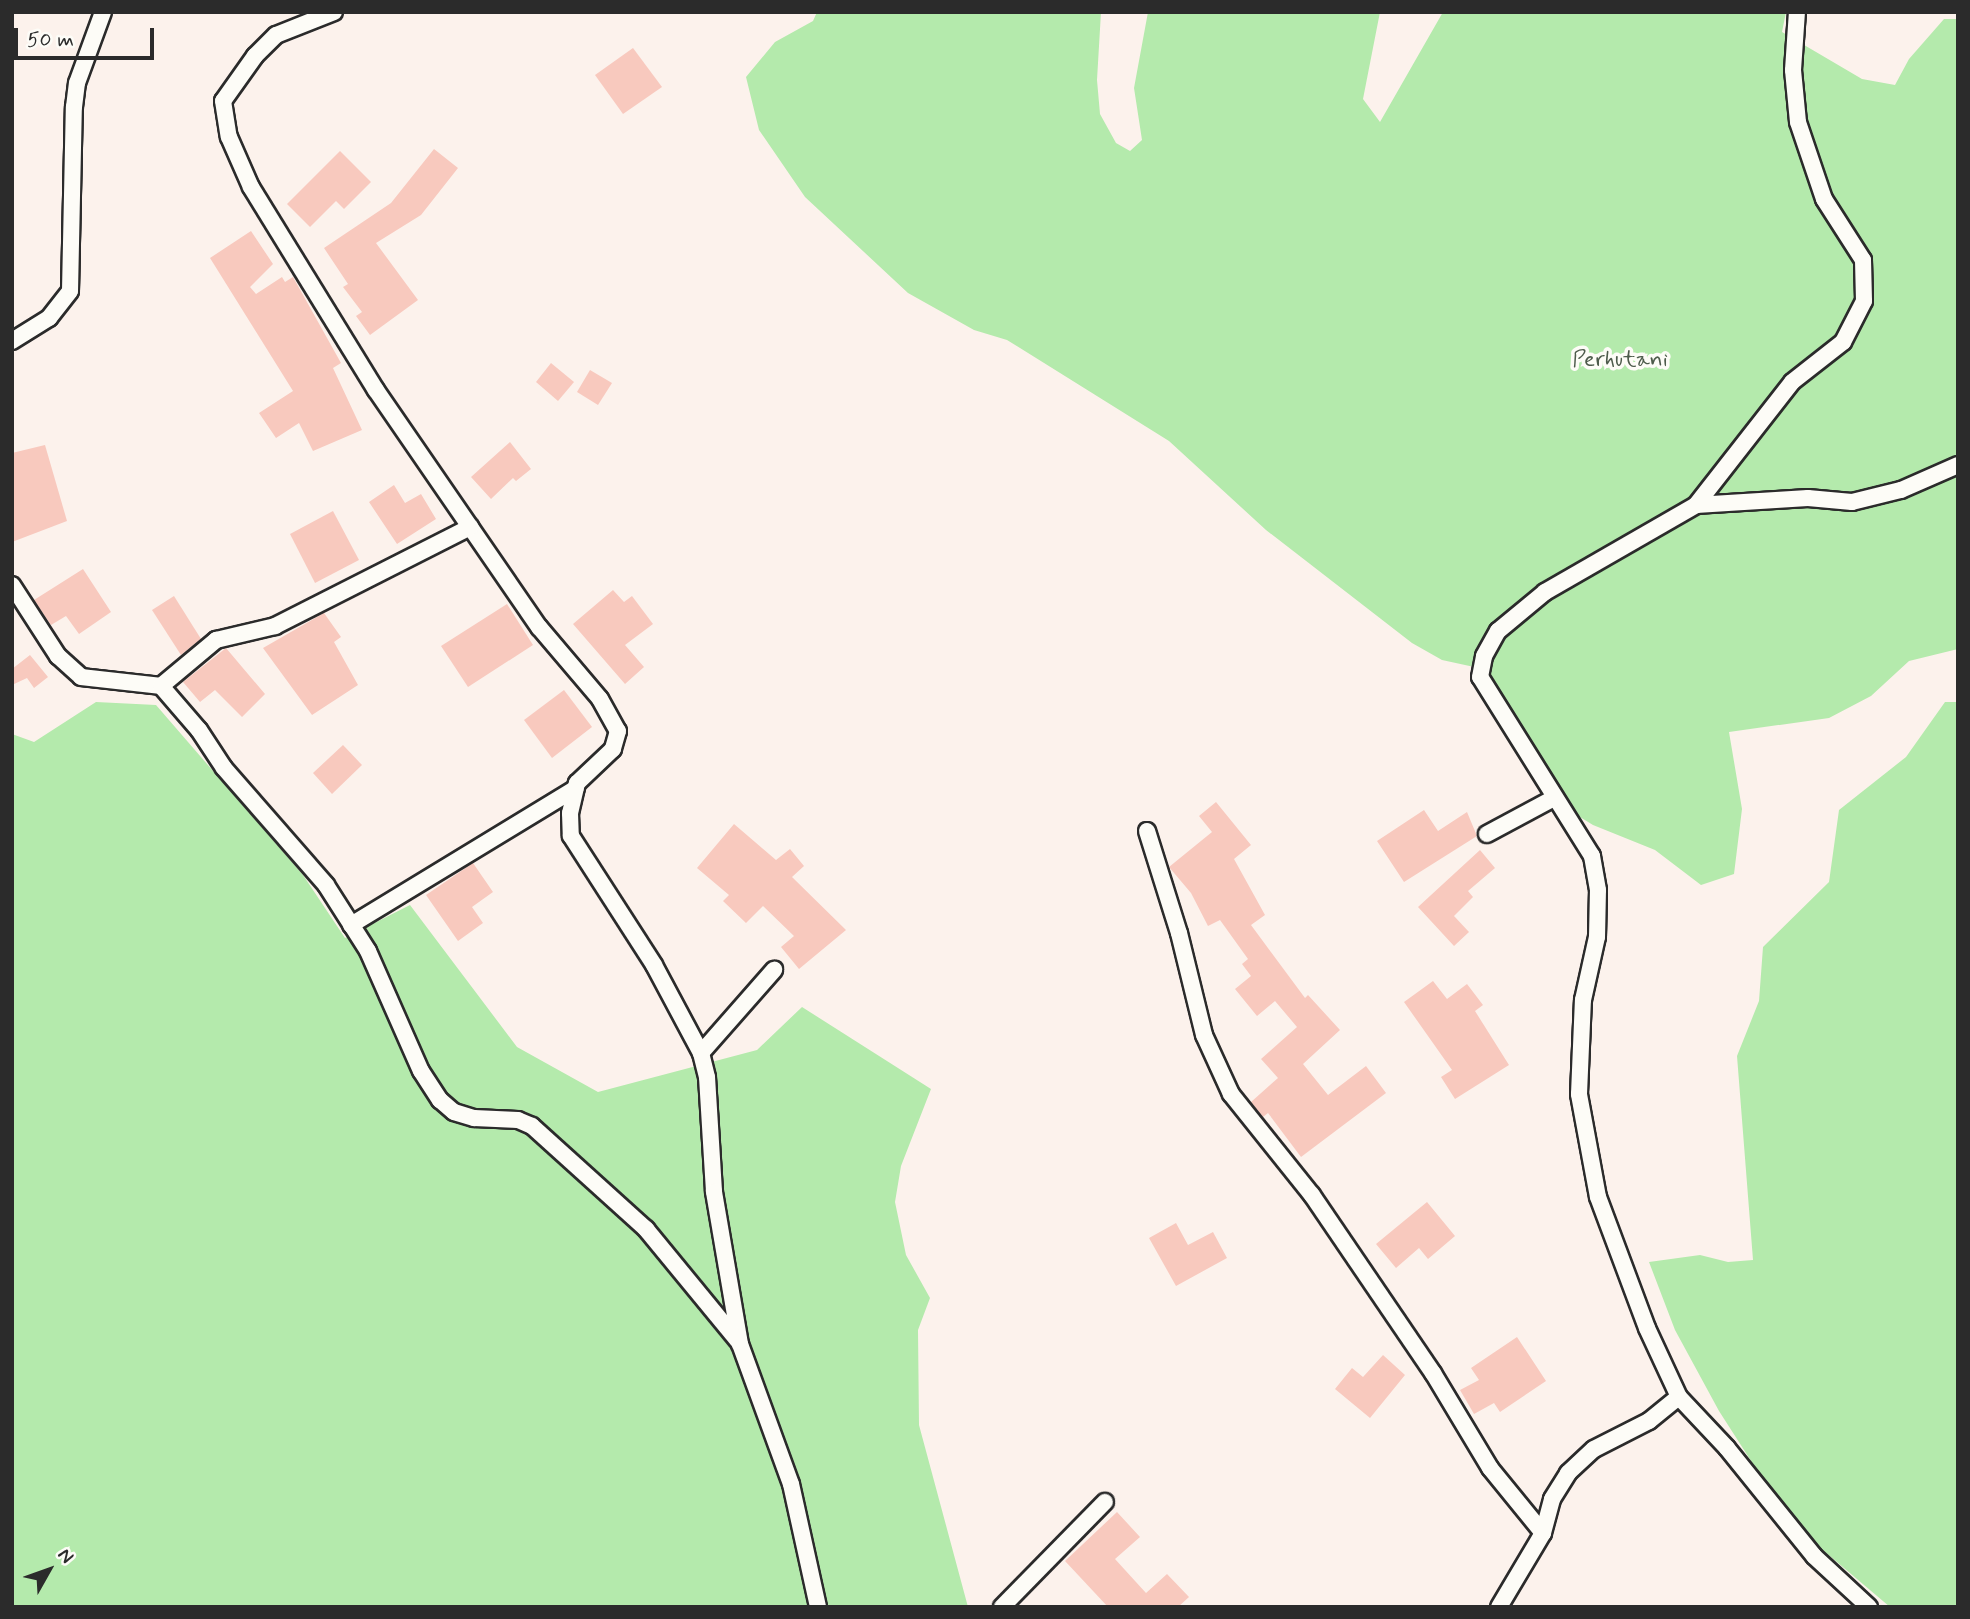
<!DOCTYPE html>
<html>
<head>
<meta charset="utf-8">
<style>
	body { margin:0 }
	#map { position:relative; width:1970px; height:1619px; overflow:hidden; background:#fcf2ec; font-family:Mynerve,sans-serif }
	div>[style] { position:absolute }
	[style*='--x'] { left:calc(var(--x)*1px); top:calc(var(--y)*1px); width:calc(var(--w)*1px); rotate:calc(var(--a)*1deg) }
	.green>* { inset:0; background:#b4eaac }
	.building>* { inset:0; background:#f8c9be }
	.roads { filter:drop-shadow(2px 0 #2b2b2b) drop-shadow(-2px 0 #2b2b2b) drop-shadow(0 2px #2b2b2b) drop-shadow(0 -2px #2b2b2b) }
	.minor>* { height:16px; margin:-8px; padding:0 8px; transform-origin:8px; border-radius:8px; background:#fdfcf7 }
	span { translate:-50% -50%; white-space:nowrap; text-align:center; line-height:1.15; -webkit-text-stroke:7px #fdfcf7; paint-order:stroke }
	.park-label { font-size:23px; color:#4d5b4b }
	.frame { position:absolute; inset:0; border:14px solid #2b2b2b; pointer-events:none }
	.north { position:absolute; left:14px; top:1535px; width:70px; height:70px; -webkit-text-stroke:5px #fdfcf7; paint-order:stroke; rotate:50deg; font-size:19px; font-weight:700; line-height:28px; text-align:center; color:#2b2b2b }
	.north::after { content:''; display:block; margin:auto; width:24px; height:32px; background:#2b2b2b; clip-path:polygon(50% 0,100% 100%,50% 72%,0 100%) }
	.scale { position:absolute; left:14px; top:28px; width:140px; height:32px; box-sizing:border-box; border:4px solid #2b2b2b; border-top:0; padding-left:9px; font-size:21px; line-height:24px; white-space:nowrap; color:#2b2b2b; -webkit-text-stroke:5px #fdfcf7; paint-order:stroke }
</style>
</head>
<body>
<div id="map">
	<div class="green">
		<div style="clip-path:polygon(817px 12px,1101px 12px,1097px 80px,1100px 114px,1116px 143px,1130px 151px,1142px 140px,1134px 88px,1148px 12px,1380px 12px,1363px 99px,1380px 122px,1443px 12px,1786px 12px,1782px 32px,1862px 79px,1895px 85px,1909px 59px,1944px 19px,1958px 19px,1958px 649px,1909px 661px,1871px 696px,1829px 718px,1729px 732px,1742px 809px,1734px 874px,1701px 885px,1655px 850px,1593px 825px,1575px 814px,1488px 670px,1442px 660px,1412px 643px,1266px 530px,1169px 441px,1007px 340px,974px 330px,908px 293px,805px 197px,759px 130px,746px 77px,775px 42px,813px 21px)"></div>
		<div style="clip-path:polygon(96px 702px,156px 705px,303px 875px,345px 938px,410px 905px,517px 1047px,598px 1092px,757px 1050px,802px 1007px,931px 1089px,901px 1166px,895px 1202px,906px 1255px,930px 1298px,918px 1330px,919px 1425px,968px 1607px,12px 1607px,12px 734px,34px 742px)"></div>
		<div style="clip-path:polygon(1945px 702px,1958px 702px,1958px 1607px,1890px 1607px,1818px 1546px,1771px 1492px,1719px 1411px,1675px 1330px,1649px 1262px,1700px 1255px,1728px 1262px,1753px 1260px,1737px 1056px,1759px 1001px,1763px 947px,1829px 882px,1839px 810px,1906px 757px)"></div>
	</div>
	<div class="building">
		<div style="clip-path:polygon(633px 48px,662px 87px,623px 114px,595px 75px)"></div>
		<div style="clip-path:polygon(434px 149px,458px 168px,421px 215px,376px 243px,418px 300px,370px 335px,356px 316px,362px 312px,343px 287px,348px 284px,324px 248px,391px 203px)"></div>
		<div style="clip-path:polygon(340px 151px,371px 182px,344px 209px,336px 201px,310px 227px,287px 204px)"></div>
		<div style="clip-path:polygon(251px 231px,273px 264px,250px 287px,256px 294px,282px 277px,285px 282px,293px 277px,341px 363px,333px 368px,362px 430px,313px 451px,299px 423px,276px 438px,259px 413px,293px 391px,210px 258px)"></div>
		<div style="clip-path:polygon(551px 363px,574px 382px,558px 401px,536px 382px)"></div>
		<div style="clip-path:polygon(590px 370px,612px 383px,598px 405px,577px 392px)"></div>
		<div style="clip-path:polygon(510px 442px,531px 469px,516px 481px,513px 478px,491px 499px,471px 477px)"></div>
		<div style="clip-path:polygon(45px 445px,67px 521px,12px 542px,12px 453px)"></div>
		<div style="clip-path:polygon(394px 485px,405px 503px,421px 494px,436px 519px,397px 544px,369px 502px)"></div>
		<div style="clip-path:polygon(333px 511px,359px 560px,315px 583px,290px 534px)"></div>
		<div style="clip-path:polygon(83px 569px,111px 612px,79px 634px,66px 616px,51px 625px,34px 600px)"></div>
		<div style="clip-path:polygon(613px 590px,624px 602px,632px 596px,653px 624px,625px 645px,644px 667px,625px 684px,573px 624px)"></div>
		<div style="clip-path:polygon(174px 596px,201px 639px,181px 655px,152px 610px)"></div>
		<div style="clip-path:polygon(507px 604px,533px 645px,468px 687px,441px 646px)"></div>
		<div style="clip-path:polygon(324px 613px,341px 637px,334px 642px,358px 685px,312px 715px,263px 648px)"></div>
		<div style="clip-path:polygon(226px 648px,265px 694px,242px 717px,215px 690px,200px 702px,183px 682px)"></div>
		<div style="clip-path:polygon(30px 655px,48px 677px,34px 688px,27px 678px,12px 685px,12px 669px)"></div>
		<div style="clip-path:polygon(564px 690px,592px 727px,552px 758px,524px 720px)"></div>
		<div style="clip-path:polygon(343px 745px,362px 765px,332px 794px,313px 773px)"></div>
		<div style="clip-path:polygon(1216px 802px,1251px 845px,1234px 859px,1265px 915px,1251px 925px,1305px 998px,1308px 995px,1340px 1030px,1303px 1064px,1328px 1095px,1366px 1066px,1386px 1093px,1301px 1157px,1268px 1113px,1263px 1117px,1251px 1102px,1278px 1078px,1261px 1059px,1297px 1027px,1275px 1001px,1257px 1016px,1235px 989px,1251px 976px,1242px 964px,1248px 959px,1220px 920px,1208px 926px,1191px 893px,1169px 867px,1212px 832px,1199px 816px)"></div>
		<div style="clip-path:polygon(1424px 810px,1438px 831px,1467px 812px,1477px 836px,1404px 882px,1377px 841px)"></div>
		<div style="clip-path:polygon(734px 824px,776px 860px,790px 849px,804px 866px,792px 877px,846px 930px,799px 969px,781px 947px,794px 936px,763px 906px,746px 923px,723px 901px,729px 895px,697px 868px)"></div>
		<div style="clip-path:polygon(1480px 850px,1495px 868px,1468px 891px,1473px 897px,1454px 916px,1469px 932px,1454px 946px,1418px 907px)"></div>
		<div style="clip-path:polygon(473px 863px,493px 892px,472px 907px,483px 923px,458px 941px,426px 895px)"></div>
		<div style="clip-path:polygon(1433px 981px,1447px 999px,1467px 984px,1483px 1005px,1475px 1011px,1509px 1065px,1455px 1099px,1441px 1077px,1452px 1070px,1404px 1002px)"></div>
		<div style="clip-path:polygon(1427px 1202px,1455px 1236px,1428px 1259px,1419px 1248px,1396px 1268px,1376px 1244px)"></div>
		<div style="clip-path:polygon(1176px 1223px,1188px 1245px,1213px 1232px,1227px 1258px,1176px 1286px,1149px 1238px)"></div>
		<div style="clip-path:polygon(1517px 1337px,1546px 1381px,1500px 1412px,1494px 1403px,1474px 1414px,1460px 1390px,1479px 1380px,1471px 1368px)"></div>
		<div style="clip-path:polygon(1383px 1355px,1405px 1375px,1370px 1418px,1335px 1389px,1352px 1368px,1363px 1377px)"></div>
		<div style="clip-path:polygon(1117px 1512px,1140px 1537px,1115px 1559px,1146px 1593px,1167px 1574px,1189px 1597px,1178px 1607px,1108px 1607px,1065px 1561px)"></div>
	</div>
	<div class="roads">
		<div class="minor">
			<div style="--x:334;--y:12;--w:62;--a:158.4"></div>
			<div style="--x:276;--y:35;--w:30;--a:135"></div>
			<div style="--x:255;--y:56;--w:55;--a:125.4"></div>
			<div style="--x:223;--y:101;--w:36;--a:81"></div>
			<div style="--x:229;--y:137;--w:55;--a:66.3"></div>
			<div style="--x:251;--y:187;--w:238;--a:58.4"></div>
			<div style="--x:376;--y:390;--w:288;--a:55.5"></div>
			<div style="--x:539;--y:627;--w:94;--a:49.7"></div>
			<div style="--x:600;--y:699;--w:37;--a:61"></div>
			<div style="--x:618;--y:731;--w:19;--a:106"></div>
			<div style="--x:613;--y:749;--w:50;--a:136.6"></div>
			<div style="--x:577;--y:783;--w:31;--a:103"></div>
			<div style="--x:570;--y:813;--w:23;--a:88"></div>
			<div style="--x:571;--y:836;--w:153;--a:57.2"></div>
			<div style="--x:654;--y:965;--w:100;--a:61.9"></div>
			<div style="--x:701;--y:1053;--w:25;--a:76"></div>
			<div style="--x:707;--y:1077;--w:115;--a:86.5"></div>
			<div style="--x:714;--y:1192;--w:154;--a:80.3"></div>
			<div style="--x:740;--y:1344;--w:149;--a:70"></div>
			<div style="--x:791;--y:1484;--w:126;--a:77.6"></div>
			<div style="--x:12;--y:341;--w:44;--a:-31.9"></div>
			<div style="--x:49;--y:318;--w:34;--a:-52"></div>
			<div style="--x:70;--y:291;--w:184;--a:-88.8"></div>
			<div style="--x:74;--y:107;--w:24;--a:-83"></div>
			<div style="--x:77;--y:83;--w:76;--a:-69.9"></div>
			<div style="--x:1696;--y:505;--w:156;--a:-52"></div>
			<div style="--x:1792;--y:382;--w:65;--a:-38.1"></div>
			<div style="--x:1843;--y:342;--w:46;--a:-62.9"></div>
			<div style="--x:1864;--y:301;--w:41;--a:-91.4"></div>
			<div style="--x:1863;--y:260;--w:72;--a:-122.6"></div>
			<div style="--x:1824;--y:199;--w:81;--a:-108.7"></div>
			<div style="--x:1798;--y:122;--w:52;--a:-95.5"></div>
			<div style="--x:1793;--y:70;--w:58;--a:-86.1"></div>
			<div style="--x:12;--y:585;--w:85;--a:57.1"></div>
			<div style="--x:58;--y:656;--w:31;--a:42"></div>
			<div style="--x:81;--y:677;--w:81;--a:6.4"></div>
			<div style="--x:161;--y:686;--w:58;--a:49.2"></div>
			<div style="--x:199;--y:730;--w:45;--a:56.7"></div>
			<div style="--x:224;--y:768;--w:155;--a:48.9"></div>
			<div style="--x:326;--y:885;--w:78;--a:57.5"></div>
			<div style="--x:368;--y:951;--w:131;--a:66.2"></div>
			<div style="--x:421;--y:1071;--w:35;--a:57"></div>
			<div style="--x:440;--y:1100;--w:18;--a:41"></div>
			<div style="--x:454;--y:1112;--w:21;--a:17"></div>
			<div style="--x:474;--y:1118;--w:44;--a:2.6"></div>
			<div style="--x:518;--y:1120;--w:15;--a:23"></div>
			<div style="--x:532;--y:1126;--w:154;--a:42.1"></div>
			<div style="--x:646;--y:1229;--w:145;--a:50.6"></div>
			<div style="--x:161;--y:686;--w:72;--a:-39.9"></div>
			<div style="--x:216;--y:640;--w:61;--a:-13.3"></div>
			<div style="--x:275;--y:626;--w:219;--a:-26.9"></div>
			<div style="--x:1147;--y:831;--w:107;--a:72.6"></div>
			<div style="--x:1179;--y:933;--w:105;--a:76.2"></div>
			<div style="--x:1204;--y:1035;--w:65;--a:65.4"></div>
			<div style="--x:1231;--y:1094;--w:129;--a:51.3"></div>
			<div style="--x:1312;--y:1195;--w:215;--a:55.8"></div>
			<div style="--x:1433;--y:1373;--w:111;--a:59"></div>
			<div style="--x:1490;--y:1468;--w:84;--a:50.8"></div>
			<div style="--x:1487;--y:834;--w:76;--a:-28.2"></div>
			<div style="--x:351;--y:925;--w:263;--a:-31.3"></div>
			<div style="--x:701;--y:1053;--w:111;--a:-48.7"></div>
			<div style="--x:1002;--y:1607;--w:147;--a:-45.6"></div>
			<div style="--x:1499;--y:1607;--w:86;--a:-59.3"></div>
			<div style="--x:1543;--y:1533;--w:35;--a:-75"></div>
			<div style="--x:1552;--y:1499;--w:31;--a:-58"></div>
			<div style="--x:1568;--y:1473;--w:35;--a:-43"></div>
			<div style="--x:1594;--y:1449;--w:62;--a:-27"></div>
			<div style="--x:1649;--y:1421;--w:38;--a:-39"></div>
			<div style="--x:1869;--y:1607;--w:75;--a:-137.2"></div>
			<div style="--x:1814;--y:1556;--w:139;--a:-128.9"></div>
			<div style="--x:1727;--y:1448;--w:70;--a:-133.3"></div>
			<div style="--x:1679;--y:1397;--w:76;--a:-114.9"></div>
			<div style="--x:1647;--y:1328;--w:140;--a:-110.5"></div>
			<div style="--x:1598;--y:1197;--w:105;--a:-100.5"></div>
			<div style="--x:1579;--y:1094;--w:94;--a:-87.6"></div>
			<div style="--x:1583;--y:1000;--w:65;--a:-77.5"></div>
			<div style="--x:1597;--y:937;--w:47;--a:-88.8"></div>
			<div style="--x:1598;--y:890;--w:35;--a:-100"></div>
			<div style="--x:1592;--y:856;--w:211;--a:-122"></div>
			<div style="--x:1480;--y:677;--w:21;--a:-79"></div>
			<div style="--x:1484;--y:656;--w:29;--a:-61"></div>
			<div style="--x:1498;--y:631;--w:61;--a:-39.7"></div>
			<div style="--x:1545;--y:592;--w:174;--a:-29.9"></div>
			<div style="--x:1696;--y:505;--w:112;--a:-3.6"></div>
			<div style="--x:1808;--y:498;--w:44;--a:5.2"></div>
			<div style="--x:1852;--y:502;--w:50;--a:-13.8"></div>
			<div style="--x:1901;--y:490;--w:62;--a:-23.7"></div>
		</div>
	</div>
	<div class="park-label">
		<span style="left:1620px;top:360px">Perhutani</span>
	</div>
	<div class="frame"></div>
	<div class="north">N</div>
	<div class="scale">50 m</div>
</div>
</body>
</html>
